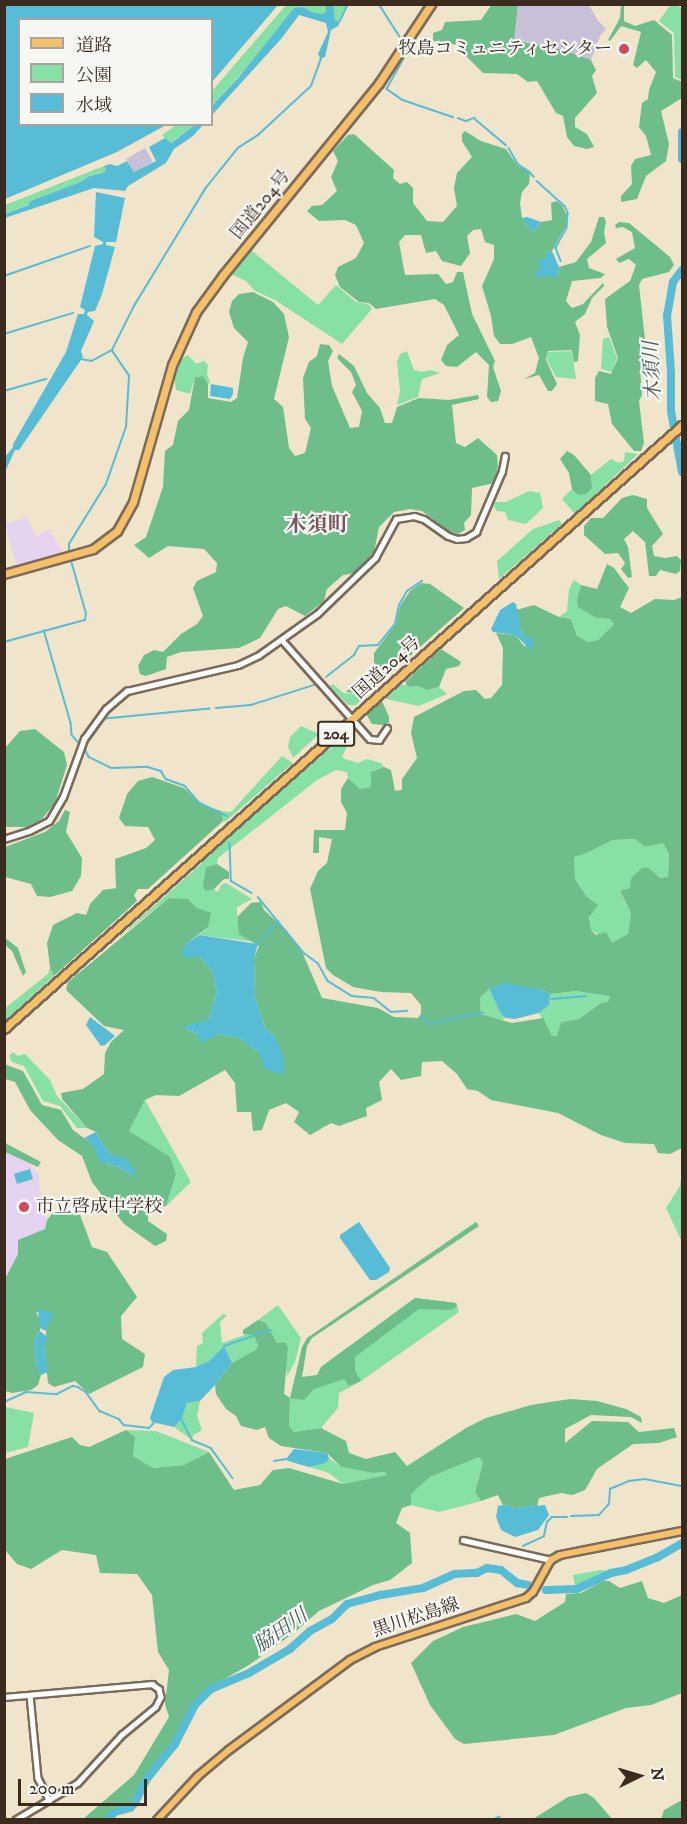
<!DOCTYPE html>
<html>
<head>
<meta charset="utf-8">
<style>
	body { margin:0 }
	#map { position:relative; width:687px; height:1824px; overflow:hidden; background:#f0e4cb; font-family:"IM FELL DW Pica","Noto Serif JP",serif }
	div>[style] { position:absolute }
	[style*='--x'] { left:calc(var(--x)*1px); top:calc(var(--y)*1px); width:calc(var(--w)*1px); rotate:calc(var(--a)*1deg) }
	.built>* { inset:0; background:#e6d3f0 }
	.industrial>* { inset:0; background:#c8c0d8 }
	.green>* { inset:0; background:#87e0a5 }
	.forest>* { inset:0; background:#6dbe8a }
	.water>* { inset:0; background:#57bcd5 }
	.stream>* { height:1.5px; margin:-0.75px; padding:0 0.75px; transform-origin:0.75px; border-radius:0.75px; background:#57bcd5 }
	.river>* { height:8px; margin:-4px; padding:0 4px; transform-origin:4px; border-radius:4px; background:#57bcd5 }
	.roads { filter:drop-shadow(2px 0 #7a6b5b) drop-shadow(-2px 0 #7a6b5b) drop-shadow(0 2px #7a6b5b) drop-shadow(0 -2px #7a6b5b) }
	.minor>* { height:4.5px; margin:-2.25px; padding:0 2.25px; transform-origin:2.25px; border-radius:2.25px; background:#fff }
	.major>* { height:6px; margin:-3px; padding:0 3px; transform-origin:3px; border-radius:3px; background:#f6c06b }
	.highway>* { height:7px; margin:-3.5px; padding:0 3.5px; transform-origin:3.5px; border-radius:3.5px; background:#f6c06b }
	.dots>* { width:16px; height:16px; translate:-50% -50%; box-sizing:border-box; border:3px solid #f6f6f2; border-radius:50% }
	span { translate:-50% -50%; white-space:nowrap; text-align:center; line-height:1.15; -webkit-text-stroke:4.5px #f6f6f2; paint-order:stroke }
	.shield-label span { padding:2px 4px; background:#f6f6f2; border:2px solid; border-radius:4px; -webkit-text-stroke-width:0 }
	.shield-label { font-size:16px; color:#3b2a1e; font-weight:700 }
	.poi-label { font-size:18px; color:#3b2a1e }
	.right { translate:-100% -50%; text-align:right }
	.left { translate:0 -50%; text-align:left }
	.street-label { font-size:18px; color:#3b2a1e }
	.water-label { font-size:20px; color:#455d5e; font-style:italic }
	.quarter-label { font-size:21px; color:#77565e; font-weight:700 }
	.frame { position:absolute; inset:0; border:6px solid #3b2a1e; pointer-events:none }
	.legend { position:absolute; left:18px; top:18px; width:195px; height:108px; box-sizing:border-box; background:#f6f6f2; border:2px solid #aba49d; margin:0; padding:8px 10px; list-style:none; font-size:18px; color:#3b2a1e }
	.legend li { display:flex; align-items:center; gap:12px; height:30px }
	.legend b { width:30px; border:2px solid #aba49d }
	.north { position:absolute; left:609px; top:1746px; width:60px; height:60px; -webkit-text-stroke:4px #f6f6f2; paint-order:stroke; rotate:85deg; font-size:16px; font-weight:700; line-height:24px; text-align:center; color:#3b2a1e }
	.north::after { content:''; display:block; margin:auto; width:21px; height:27px; background:#3b2a1e; clip-path:polygon(50% 0,100% 100%,50% 72%,0 100%) }
	.scale { position:absolute; left:18px; top:1779px; width:129px; height:27px; box-sizing:border-box; border:3px solid #3b2a1e; border-top:0; padding-left:8px; font-size:18px; line-height:21px; white-space:nowrap; color:#3b2a1e; -webkit-text-stroke:4px #f6f6f2; paint-order:stroke }
</style>
</head>
<body>
<div id="map">
	<div class="built">
		<div style="clip-path:polygon(26px 517px,37px 536px,49px 529px,64px 554px,17px 566px,5px 524px)"></div>
		<div style="clip-path:polygon(5px 1152px,30px 1163px,39px 1175px,40px 1194px,47px 1220px,45px 1229px,18px 1254px,5px 1281px)"></div>
	</div>
	<div class="industrial">
		<div style="clip-path:polygon(518px 5px,589px 5px,598px 21px,606px 29px,600px 36px,591px 60px,563px 50px,514px 39px)"></div>
		<div style="clip-path:polygon(145px 148px,153px 162px,134px 172px,126px 159px)"></div>
	</div>
	<div class="green">
		<div style="clip-path:polygon(671px 4px,677px 5px,682px 9px,682px 80px,675px 77px,674px 33px,659px 21px)"></div>
		<div style="clip-path:polygon(286px 5px,326px 5px,326px 12px,322px 14px,312px 12px,302px 7px,212px 106px,212px 91px)"></div>
		<div style="clip-path:polygon(333px 5px,347px 5px,339px 20px,335px 21px,333px 17px)"></div>
		<div style="clip-path:polygon(176px 125px,195px 125px,170px 143px,162px 135px)"></div>
		<div style="clip-path:polygon(104px 166px,106px 170px,103px 173px,90px 176px,78px 183px,5px 214px,5px 205px)"></div>
		<div style="clip-path:polygon(251px 250px,318px 305px,336px 285px,356px 302px,368px 304px,372px 309px,342px 344px,275px 300px,255px 291px,246px 281px,231px 274px)"></div>
		<div style="clip-path:polygon(609px 337px,617px 358px,612px 372px,601px 369px,603px 339px)"></div>
		<div style="clip-path:polygon(407px 351px,414px 370px,422px 372px,431px 370px,440px 373px,422px 379px,418px 397px,397px 405px,400px 391px,397px 362px,400px 354px)"></div>
		<div style="clip-path:polygon(572px 351px,576px 379px,556px 377px,547px 360px,548px 352px)"></div>
		<div style="clip-path:polygon(188px 355px,196px 364px,204px 361px,208px 365px,207px 374px,210px 382px,208px 384px,203px 376px,195px 377px,190px 394px,176px 390px,174px 377px,181px 359px)"></div>
		<div style="clip-path:polygon(625px 452px,638px 454px,575px 514px,562px 499px,572px 489px,578px 495px,592px 488px,591px 475px,611px 459px,619px 463px,624px 461px)"></div>
		<div style="clip-path:polygon(529px 491px,540px 493px,543px 508px,526px 524px,508px 520px,505px 512px,497px 511px,494px 507px,495px 502px,506px 502px)"></div>
		<div style="clip-path:polygon(559px 520px,562px 524px,499px 579px,497px 561px,533px 529px)"></div>
		<div style="clip-path:polygon(574px 580px,581px 585px,577px 598px,597px 618px,610px 619px,614px 624px,598px 640px,587px 642px,577px 636px,571px 619px,559px 617px,567px 611px,569px 589px)"></div>
		<div style="clip-path:polygon(333px 684px,343px 693px,366px 695px,356px 705px,348px 705px,330px 686px)"></div>
		<div style="clip-path:polygon(401px 684px,410px 687px,418px 686px,427px 690px,439px 687px,447px 694px,419px 706px,386px 699px)"></div>
		<div style="clip-path:polygon(301px 726px,319px 734px,293px 758px,288px 747px,290px 737px)"></div>
		<div style="clip-path:polygon(342px 738px,347px 738px,347px 746px,342px 757px,345px 759px,358px 763px,367px 759px,381px 763px,384px 767px,371px 772px,371px 787px,360px 789px,348px 778px,347px 772px,336px 770px,317px 780px,218px 858px,217px 864px,206px 867px,205px 890px,214px 889px,218px 892px,221px 885px,226px 883px,252px 899px,237px 907px,237px 917px,240px 934px,255px 942px,199px 935px,208px 927px,197px 908px,188px 899px,169px 898px,118px 938px,201px 864px,202px 859px)"></div>
		<div style="clip-path:polygon(282px 756px,293px 763px,226px 821px,223px 821px,221px 811px,231px 812px)"></div>
		<div style="clip-path:polygon(635px 839px,645px 847px,663px 843px,669px 854px,668px 877px,660px 878px,649px 868px,630px 888px,620px 892px,631px 913px,628px 935px,612px 943px,591px 930px,587px 897px,575px 879px,574px 856px,587px 853px,613px 840px)"></div>
		<div style="clip-path:polygon(50px 967px,54px 976px,5px 1021px,4px 1009px,48px 974px)"></div>
		<div style="clip-path:polygon(489px 989px,501px 1014px,506px 1018px,502px 1020px,481px 1014px,480px 998px)"></div>
		<div style="clip-path:polygon(577px 991px,605px 993px,610px 995px,608px 1003px,598px 1004px,579px 1019px,561px 1022px,557px 1037px,552px 1036px,539px 1013px,549px 1005px,550px 994px)"></div>
		<div style="clip-path:polygon(13px 1052px,18px 1056px,25px 1054px,50px 1080px,57px 1096px,87px 1128px,77px 1128px,60px 1106px,43px 1101px,24px 1066px,12px 1062px,9px 1056px)"></div>
		<div style="clip-path:polygon(145px 1100px,191px 1182px,166px 1206px,176px 1174px,129px 1131px)"></div>
		<div style="clip-path:polygon(682px 1172px,682px 1242px,666px 1208px,680px 1186px)"></div>
		<div style="clip-path:polygon(415px 1298px,456px 1303px,459px 1312px,361px 1381px,339px 1393px,338px 1408px,321px 1428px,294px 1432px,289px 1426px,290px 1398px,314px 1382px,321px 1367px)"></div>
		<div style="clip-path:polygon(278px 1305px,301px 1338px,295px 1362px,287px 1376px,285px 1361px,288px 1347px,285px 1342px,277px 1343px,266px 1323px,258px 1320px)"></div>
		<div style="clip-path:polygon(223px 1314px,227px 1315px,220px 1322px,222px 1343px,250px 1333px,254px 1334px,258px 1346px,256px 1351px,232px 1363px,224px 1346px,209px 1361px,196px 1367px,197px 1346px,203px 1343px,202px 1333px)"></div>
		<div style="clip-path:polygon(200px 1401px,197px 1416px,202px 1430px,193px 1435px,192px 1440px,174px 1427px,182px 1418px,187px 1403px)"></div>
		<div style="clip-path:polygon(5px 1407px,34px 1413px,28px 1447px,5px 1453px)"></div>
		<div style="clip-path:polygon(126px 1430px,156px 1431px,209px 1452px,184px 1465px,153px 1468px,133px 1456px,135px 1437px)"></div>
		<div style="clip-path:polygon(479px 1457px,483px 1461px,475px 1492px,481px 1501px,439px 1512px,411px 1505px,411px 1494px,430px 1477px)"></div>
		<div style="clip-path:polygon(329px 1458px,341px 1467px,373px 1473px,386px 1472px,387px 1475px,343px 1484px,329px 1473px,309px 1467px,326px 1463px)"></div>
		<div style="clip-path:polygon(600px 1570px,612px 1571px,575px 1586px,573px 1575px)"></div>
	</div>
	<div class="forest">
		<div style="clip-path:polygon(492px 4px,518px 5px,514px 40px,563px 50px,591px 60px,596px 70px,592px 76px,597px 93px,575px 118px,575px 127px,587px 134px,594px 147px,587px 149px,574px 146px,567px 137px,563px 116px,556px 113px,537px 81px,528px 82px,517px 74px,483px 73px,464px 54px,463px 46px,433px 41px,433px 33px,442px 30px,445px 22px,481px 20px)"></div>
		<div style="clip-path:polygon(621px 5px,624px 6px,624px 21px,635px 26px,654px 20px,672px 35px,673px 78px,682px 82px,682px 98px,661px 111px,669px 144px,666px 161px,646px 176px,637px 199px,621px 202px,621px 196px,632px 184px,631px 166px,635px 159px,651px 155px,646px 136px,639px 127px,642px 103px,648px 99px,649px 90px,656px 72px,646px 60px,637px 68px,633px 65px,641px 32px,621px 26px,610px 41px,608px 40px,620px 18px)"></div>
		<div style="clip-path:polygon(465px 131px,481px 141px,506px 149px,517px 165px,530px 173px,529px 184px,522px 192px,520px 203px,522px 218px,531px 231px,536px 230px,541px 222px,552px 220px,551px 203px,556px 201px,562px 205px,567px 216px,566px 226px,552px 251px,546px 253px,553px 276px,558px 275px,559px 267px,576px 262px,591px 242px,599px 217px,604px 217px,606px 222px,604px 232px,606px 243px,587px 259px,589px 268px,605px 274px,601px 278px,572px 281px,566px 301px,572px 308px,583px 304px,603px 283px,604px 286px,592px 298px,585px 314px,575px 322px,580px 335px,578px 361px,574px 362px,572px 350px,548px 351px,546px 360px,557px 384px,552px 391px,548px 391px,539px 375px,524px 379px,535px 373px,539px 358px,531px 337px,512px 344px,500px 344px,494px 336px,491px 316px,482px 286px,494px 259px,494px 245px,485px 242px,481px 229px,473px 230px,467px 236px,470px 253px,461px 266px,442px 261px,436px 251px,426px 253px,421px 235px,405px 235px,399px 242px,405px 275px,438px 274px,446px 284px,453px 282px,457px 272px,463px 272px,472px 314px,495px 361px,493px 367px,501px 391px,498px 401px,491px 402px,487px 397px,489px 365px,476px 352px,457px 367px,446px 366px,441px 360px,447px 345px,459px 335px,444px 305px,435px 299px,376px 309px,369px 303px,359px 302px,340px 287px,335px 275px,338px 267px,356px 258px,364px 243px,356px 225px,345px 220px,319px 221px,307px 211px,312px 206px,322px 205px,337px 191px,331px 177px,338px 161px,333px 151px,348px 135px,354px 134px,394px 170px,393px 178px,400px 184px,407px 182px,413px 188px,413px 203px,427px 221px,443px 222px,457px 206px,454px 188px,457px 173px,472px 157px,462px 141px,462px 134px)"></div>
		<div style="clip-path:polygon(619px 222px,629px 223px,670px 257px,674px 265px,669px 272px,642px 279px,639px 285px,647px 358px,640px 369px,642px 395px,639px 401px,644px 443px,641px 451px,634px 451px,612px 424px,608px 404px,595px 401px,595px 378px,599px 371px,611px 374px,618px 358px,607px 327px,605px 299px,630px 281px,636px 265px,629px 259px,619px 263px,616px 259px,635px 248px,632px 232px,623px 227px,616px 228px,615px 225px)"></div>
		<div style="clip-path:polygon(253px 292px,273px 302px,284px 314px,289px 337px,274px 399px,283px 407px,289px 448px,295px 456px,305px 453px,311px 428px,305px 419px,303px 378px,309px 362px,317px 356px,320px 344px,329px 345px,333px 351px,328px 361px,332px 386px,350px 428px,359px 427px,362px 411px,352px 392px,356px 385px,351px 372px,337px 358px,339px 354px,354px 366px,367px 393px,380px 408px,385px 423px,392px 423px,397px 407px,419px 398px,449px 400px,478px 395px,479px 399px,452px 405px,456px 443px,465px 447px,478px 438px,497px 455px,498px 466px,494px 483px,472px 488px,471px 515px,464px 523px,465px 530px,458px 534px,449px 531px,422px 511px,410px 509px,394px 512px,379px 527px,374px 552px,355px 573px,343px 575px,327px 589px,324px 601px,305px 616px,286px 606px,278px 609px,260px 638px,239px 648px,181px 652px,167px 657px,166px 669px,146px 676px,140px 674px,138px 666px,144px 655px,154px 650px,163px 652px,181px 634px,197px 624px,203px 616px,193px 588px,197px 581px,216px 572px,217px 563px,204px 549px,168px 546px,149px 558px,134px 545px,146px 537px,163px 487px,165px 451px,173px 445px,178px 421px,189px 410px,195px 377px,203px 376px,208px 384px,208px 398px,231px 402px,237px 398px,243px 358px,248px 342px,234px 328px,229px 312px,232px 301px,239px 294px)"></div>
		<div style="clip-path:polygon(567px 451px,574px 455px,591px 475px,592px 488px,586px 494px,578px 495px,572px 489px,569px 473px,560px 459px)"></div>
		<div style="clip-path:polygon(633px 495px,647px 499px,647px 508px,663px 534px,652px 546px,654px 556px,665px 558px,677px 556px,681px 560px,680px 571px,676px 574px,660px 570px,656px 576px,649px 576px,645px 542px,633px 531px,624px 539px,628px 547px,632px 577px,628px 578px,621px 569px,625px 563px,618px 553px,605px 554px,584px 535px,584px 526px,591px 518px,603px 518px,622px 498px)"></div>
		<div style="clip-path:polygon(evenodd,607px 564px,614px 568px,629px 588px,620px 607px,631px 613px,655px 599px,674px 600px,682px 597px,682px 1148px,670px 1154px,658px 1153px,654px 1144px,625px 1143px,601px 1135px,558px 1113px,491px 1100px,478px 1091px,467px 1089px,457px 1074px,442px 1061px,422px 1062px,421px 1076px,401px 1080px,391px 1069px,379px 1082px,382px 1100px,366px 1108px,367px 1116px,339px 1126px,331px 1123px,310px 1135px,294px 1122px,299px 1112px,286px 1103px,269px 1110px,262px 1130px,253px 1131px,251px 1112px,237px 1112px,235px 1083px,225px 1070px,179px 1096px,156px 1095px,145px 1100px,129px 1131px,170px 1157px,176px 1174px,166px 1206px,148px 1209px,148px 1221px,167px 1234px,166px 1241px,155px 1246px,124px 1224px,92px 1182px,82px 1156px,58px 1140px,30px 1110px,15px 1082px,5px 1079px,4px 1064px,23px 1071px,42px 1105px,61px 1110px,73px 1130px,92px 1144px,107px 1164px,119px 1167px,132px 1176px,105px 1148px,96px 1132px,87px 1128px,62px 1099px,61px 1093px,83px 1089px,104px 1074px,105px 1053px,111px 1042px,124px 1030px,104px 1026px,66px 990px,68px 982px,169px 898px,188px 899px,197px 908px,211px 913px,208px 927px,186px 944px,184px 957px,200px 957px,212px 971px,217px 992px,209px 1019px,185px 1029px,208px 1038px,217px 1034px,239px 1038px,259px 1053px,275px 1037px,265px 1028px,255px 997px,254px 958px,259px 946px,239px 934px,237px 917px,251px 903px,261px 902px,264px 910px,287px 931px,303px 954px,322px 998px,378px 1008px,394px 1017px,418px 1018px,421px 1014px,421px 1005px,411px 993px,381px 992px,353px 987px,333px 975px,326px 968px,310px 889px,318px 871px,327px 863px,332px 839px,319px 837px,319px 853px,313px 853px,314px 830px,345px 830px,347px 813px,341px 802px,341px 789px,348px 778px,360px 789px,371px 787px,371px 772px,384px 767px,391px 770px,395px 791px,402px 790px,402px 779px,417px 758px,411px 733px,414px 717px,464px 691px,476px 690px,485px 699px,491px 698px,502px 685px,503px 648px,496px 633px,515px 635px,525px 647px,528px 639px,522px 634px,516px 610px,534px 605px,559px 617px,571px 619px,577px 636px,588px 642px,598px 640px,614px 624px,610px 619px,597px 618px,578px 607px,577px 598px,581px 585px,597px 589px,607px 564px,635px 839px,645px 847px,663px 843px,669px 854px,668px 877px,660px 878px,649px 868px,642px 868px,631px 878px,630px 888px,620px 891px,631px 913px,628px 934px,612px 943px,606px 932px,596px 935px,591px 930px,589px 917px,598px 905px,587px 897px,575px 879px,574px 857px,587px 853px,613px 840px,635px 839px,607px 564px,508px 984px,514px 987px,543px 990px,550px 994px,577px 991px,610px 996px,608px 1002px,599px 1004px,579px 1019px,561px 1022px,557px 1036px,552px 1036px,543px 1018px,512px 1023px,481px 1014px,480px 998px,489px 989px,508px 984px)"></div>
		<div style="clip-path:polygon(421px 583px,430px 584px,464px 608px,366px 695px,346px 692px,349px 689px,366px 692px,374px 672px,374px 653px,396px 624px,400px 606px,410px 591px)"></div>
		<div style="clip-path:polygon(441px 649px,461px 662px,459px 666px,446px 669px,439px 687px,427px 690px,418px 686px,410px 687px,406px 685px,406px 681px)"></div>
		<div style="clip-path:polygon(382px 701px,389px 717px,389px 723px,383px 725px,372px 724px,366px 714px)"></div>
		<div style="clip-path:polygon(35px 729px,64px 752px,67px 765px,55px 803px,42px 819px,27px 827px,6px 827px,5px 748px,20px 731px)"></div>
		<div style="clip-path:polygon(152px 777px,184px 788px,200px 804px,221px 811px,223px 821px,148px 889px,138px 889px,134px 895px,137px 901px,54px 976px,50px 967px,47px 943px,53px 925px,77px 913px,86px 915px,90px 904px,103px 890px,116px 888px,115px 859px,146px 848px,155px 840px,148px 827px,125px 826px,119px 818px,127px 794px,138px 781px)"></div>
		<div style="clip-path:polygon(65px 810px,70px 812px,66px 832px,82px 858px,81px 876px,72px 891px,50px 897px,37px 896px,31px 884px,5px 877px,5px 847px,45px 832px,59px 821px)"></div>
		<div style="clip-path:polygon(217px 864px,229px 872px,229px 879px,224px 879px,214px 889px,205px 891px,203px 886px,206px 867px)"></div>
		<div style="clip-path:polygon(4px 937px,18px 948px,26px 972px,23px 976px,12px 951px,5px 945px)"></div>
		<div style="clip-path:polygon(5px 1143px,41px 1162px,38px 1167px,5px 1152px)"></div>
		<div style="clip-path:polygon(70px 1210px,80px 1215px,92px 1247px,107px 1252px,137px 1297px,121px 1316px,122px 1339px,145px 1354px,143px 1367px,89px 1394px,75px 1381px,54px 1387px,48px 1383px,44px 1346px,48px 1320px,44px 1313px,36px 1312px,41px 1321px,40px 1331px,34px 1340px,37px 1365px,41px 1375px,38px 1385px,31px 1390px,12px 1393px,5px 1391px,4px 1281px,18px 1254px,18px 1240px,45px 1229px,47px 1220px,52px 1214px)"></div>
		<div style="clip-path:polygon(476px 1222px,479px 1226px,312px 1338px,307px 1346px,302px 1377px,317px 1375px,321px 1367px,415px 1298px,456px 1303px,457px 1307px,450px 1310px,419px 1309px,355px 1357px,355px 1371px,361px 1381px,349px 1386px,344px 1379px,314px 1389px,304px 1400px,290px 1398px,289px 1426px,294px 1432px,321px 1428px,346px 1441px,349px 1453px,366px 1459px,395px 1452px,407px 1466px,466px 1428px,486px 1418px,531px 1405px,570px 1399px,597px 1401px,626px 1409px,641px 1417px,642px 1423px,631px 1417px,591px 1415px,565px 1429px,565px 1443px,592px 1421px,628px 1422px,639px 1432px,674px 1428px,677px 1437px,659px 1443px,633px 1444px,597px 1469px,585px 1490px,572px 1495px,561px 1493px,539px 1498px,537px 1506px,516px 1508px,503px 1505px,498px 1495px,481px 1501px,475px 1492px,483px 1462px,479px 1457px,430px 1477px,411px 1494px,411px 1505px,402px 1508px,396px 1523px,410px 1533px,412px 1563px,390px 1580px,373px 1585px,319px 1611px,295px 1632px,249px 1665px,209px 1688px,195px 1702px,173px 1743px,145px 1780px,131px 1807px,116px 1810px,104px 1819px,83px 1819px,134px 1775px,169px 1717px,165px 1704px,169px 1670px,158px 1652px,152px 1595px,137px 1574px,100px 1573px,96px 1555px,62px 1550px,31px 1569px,17px 1564px,5px 1550px,5px 1459px,72px 1437px,80px 1445px,89px 1447px,126px 1430px,135px 1437px,133px 1456px,153px 1468px,184px 1465px,209px 1452px,234px 1490px,260px 1485px,273px 1470px,289px 1468px,343px 1484px,387px 1475px,385px 1472px,373px 1473px,341px 1467px,327px 1453px,281px 1446px,269px 1438px,265px 1427px,257px 1430px,241px 1426px,236px 1416px,226px 1409px,216px 1394px,215px 1385px,232px 1363px,256px 1350px,258px 1346px,254px 1335px,243px 1334px,243px 1330px,258px 1320px,266px 1323px,277px 1343px,285px 1342px,288px 1347px,284px 1394px,290px 1398px,302px 1347px,307px 1338px)"></div>
		<div style="clip-path:polygon(603px 1581px,609px 1581px,620px 1588px,642px 1581px,648px 1598px,664px 1603px,682px 1595px,682px 1693px,651px 1705px,626px 1708px,554px 1735px,464px 1744px,455px 1739px,430px 1705px,411px 1663px,433px 1641px,463px 1627px,516px 1614px,535px 1621px,565px 1602px,566px 1594px,581px 1593px)"></div>
		<div style="clip-path:polygon(586px 1793px,594px 1798px,612px 1819px,533px 1819px,568px 1797px)"></div>
		<div style="clip-path:polygon(682px 1800px,682px 1819px,661px 1819px,664px 1810px)"></div>
	</div>
	<div class="water">
		<div style="clip-path:polygon(5px 4px,278px 4px,278px 5px,212px 82px,212px 20px,20px 20px,20px 124px,166px 125px,117px 152px,5px 199px)"></div>
		<div style="clip-path:polygon(326px 5px,333px 5px,335px 21px,341px 20px,338px 26px,331px 30px,325px 57px,320px 58px,318px 54px,328px 32px,326px 23px,299px 15px,281px 39px,212px 115px,212px 106px,239px 77px,294px 8px,303px 7px,312px 12px,322px 14px,326px 12px)"></div>
		<div style="clip-path:polygon(195px 125px,203px 125px,193px 136px,174px 149px,166px 163px,128px 186px,125px 191px,94px 188px,5px 218px,5px 214px,28px 205px,31px 201px,78px 183px,90px 176px,103px 173px,106px 170px,104px 166px,110px 164px,117px 166px,127px 161px,134px 172px,156px 161px,149px 147px,165px 138px,171px 143px)"></div>
		<div style="clip-path:polygon(96px 192px,125px 198px,116px 242px,106px 242px,106px 245px,115px 247px,102px 294px,95px 311px,88px 312px,87px 315px,94px 321px,81px 351px,83px 357px,19px 450px,15px 450px,5px 472px,5px 457px,13px 447px,13px 444px,66px 352px,78px 314px,84px 314px,85px 310px,80px 307px,95px 246px,103px 244px,103px 242px,94px 237px)"></div>
		<div style="clip-path:polygon(527px 217px,541px 222px,536px 230px,531px 231px,522px 218px)"></div>
		<div style="clip-path:polygon(552px 251px,559px 267px,558px 276px,536px 277px,534px 275px,540px 269px,538px 262px,545px 258px,546px 253px)"></div>
		<div style="clip-path:polygon(211px 384px,233px 388px,233px 394px,230px 399px,210px 396px)"></div>
		<div style="clip-path:polygon(513px 602px,516px 604px,522px 634px,534px 641px,532px 651px,515px 635px,493px 632px,491px 629px,500px 610px)"></div>
		<div style="clip-path:polygon(199px 935px,258px 944px,254px 958px,255px 997px,265px 1028px,275px 1037px,283px 1055px,284px 1072px,280px 1074px,264px 1068px,259px 1053px,239px 1038px,217px 1034px,204px 1042px,200px 1041px,196px 1033px,185px 1029px,185px 1026px,209px 1019px,217px 992px,212px 971px,200px 957px,184px 957px,181px 952px,186px 944px)"></div>
		<div style="clip-path:polygon(504px 983px,543px 990px,550px 994px,549px 1005px,539px 1013px,515px 1019px,506px 1018px,501px 1014px,489px 989px)"></div>
		<div style="clip-path:polygon(90px 1017px,115px 1036px,105px 1045px,101px 1046px,86px 1025px)"></div>
		<div style="clip-path:polygon(96px 1132px,105px 1148px,112px 1155px,126px 1158px,137px 1175px,132px 1176px,119px 1167px,100px 1162px,92px 1144px,84px 1138px)"></div>
		<div style="clip-path:polygon(30px 1169px,33px 1179px,17px 1184px,14px 1174px)"></div>
		<div style="clip-path:polygon(359px 1222px,390px 1268px,389px 1272px,376px 1280px,370px 1280px,340px 1238px,340px 1235px)"></div>
		<div style="clip-path:polygon(38px 1309px,53px 1313px,46px 1331px,40px 1328px)"></div>
		<div style="clip-path:polygon(40px 1331px,47px 1337px,44px 1347px,48px 1372px,41px 1375px,37px 1366px,34px 1340px)"></div>
		<div style="clip-path:polygon(224px 1346px,232px 1363px,215px 1385px,200px 1401px,187px 1403px,182px 1418px,174px 1427px,152px 1422px,150px 1418px,164px 1377px,173px 1370px,196px 1367px,209px 1361px)"></div>
		<div style="clip-path:polygon(294px 1449px,327px 1453px,329px 1458px,326px 1463px,309px 1467px,288px 1461px,286px 1459px)"></div>
		<div style="clip-path:polygon(503px 1505px,516px 1508px,545px 1505px,549px 1515px,538px 1530px,515px 1537px,501px 1530px,496px 1517px,498px 1506px)"></div>
	</div>
	<div class="stream">
		<div style="--x:379;--y:4;--w:43;--a:57.4"></div>
		<div style="--x:340;--y:21;--w:19;--a:-65"></div>
		<div style="--x:409;--y:50;--w:45;--a:119.4"></div>
		<div style="--x:387;--y:89;--w:19;--a:35"></div>
		<div style="--x:403;--y:100;--w:53;--a:18.8"></div>
		<div style="--x:458;--y:118;--w:9;--a:21"></div>
		<div style="--x:466;--y:121;--w:9;--a:-21"></div>
		<div style="--x:474;--y:118;--w:42;--a:40.2"></div>
		<div style="--x:509;--y:148;--w:18;--a:61"></div>
		<div style="--x:518;--y:164;--w:14;--a:34"></div>
		<div style="--x:530;--y:172;--w:6;--a:51"></div>
		<div style="--x:537;--y:181;--w:38;--a:42"></div>
		<div style="--x:565;--y:206;--w:8;--a:67"></div>
		<div style="--x:568;--y:213;--w:15;--a:94"></div>
		<div style="--x:567;--y:228;--w:23;--a:119"></div>
		<div style="--x:556;--y:248;--w:14;--a:69"></div>
		<div style="--x:4;--y:276;--w:91;--a:-19.2"></div>
		<div style="--x:4;--y:334;--w:72;--a:-16.9"></div>
		<div style="--x:81;--y:359;--w:11;--a:10"></div>
		<div style="--x:92;--y:361;--w:23;--a:-29"></div>
		<div style="--x:112;--y:350;--w:49;--a:-63.4"></div>
		<div style="--x:134;--y:306;--w:137;--a:-58.7"></div>
		<div style="--x:205;--y:189;--w:53;--a:-51.2"></div>
		<div style="--x:238;--y:148;--w:24;--a:-33"></div>
		<div style="--x:258;--y:135;--w:72;--a:-42.8"></div>
		<div style="--x:311;--y:86;--w:30;--a:-70"></div>
		<div style="--x:4;--y:391;--w:44;--a:-15.9"></div>
		<div style="--x:69;--y:551;--w:7;--a:-90"></div>
		<div style="--x:69;--y:544;--w:70;--a:-58.3"></div>
		<div style="--x:106;--y:484;--w:60;--a:-70.7"></div>
		<div style="--x:126;--y:427;--w:51;--a:-86.6"></div>
		<div style="--x:129;--y:376;--w:30;--a:-124"></div>
		<div style="--x:6;--y:569;--w:9;--a:-18"></div>
		<div style="--x:44;--y:630;--w:97;--a:73.8"></div>
		<div style="--x:71;--y:723;--w:12;--a:85"></div>
		<div style="--x:72;--y:735;--w:9;--a:49"></div>
		<div style="--x:4;--y:642;--w:84;--a:-15.2"></div>
		<div style="--x:85;--y:620;--w:6;--a:-81"></div>
		<div style="--x:86;--y:614;--w:55;--a:-105.8"></div>
		<div style="--x:326;--y:677;--w:36;--a:-38"></div>
		<div style="--x:354;--y:655;--w:10;--a:-61"></div>
		<div style="--x:359;--y:646;--w:19;--a:-3"></div>
		<div style="--x:378;--y:645;--w:27;--a:-51"></div>
		<div style="--x:395;--y:624;--w:19;--a:-78"></div>
		<div style="--x:399;--y:605;--w:16;--a:-60"></div>
		<div style="--x:407;--y:591;--w:18;--a:-34"></div>
		<div style="--x:216;--y:708;--w:35;--a:-5"></div>
		<div style="--x:251;--y:705;--w:66;--a:-17.6"></div>
		<div style="--x:210;--y:709;--w:105;--a:174.6"></div>
		<div style="--x:105;--y:719;--w:33;--a:125"></div>
		<div style="--x:86;--y:746;--w:5;--a:90"></div>
		<div style="--x:86;--y:751;--w:7;--a:63"></div>
		<div style="--x:89;--y:757;--w:25;--a:26"></div>
		<div style="--x:112;--y:768;--w:36;--a:-2"></div>
		<div style="--x:148;--y:767;--w:14;--a:17"></div>
		<div style="--x:161;--y:771;--w:9;--a:58"></div>
		<div style="--x:166;--y:779;--w:20;--a:20"></div>
		<div style="--x:185;--y:786;--w:23;--a:49"></div>
		<div style="--x:200;--y:803;--w:30;--a:26"></div>
		<div style="--x:230;--y:843;--w:38;--a:88"></div>
		<div style="--x:231;--y:881;--w:24;--a:30"></div>
		<div style="--x:258;--y:897;--w:72;--a:50.6"></div>
		<div style="--x:304;--y:953;--w:17;--a:36"></div>
		<div style="--x:318;--y:963;--w:21;--a:61"></div>
		<div style="--x:328;--y:981;--w:28;--a:32"></div>
		<div style="--x:352;--y:996;--w:22;--a:5"></div>
		<div style="--x:374;--y:998;--w:22;--a:39"></div>
		<div style="--x:391;--y:1012;--w:16;--a:-4"></div>
		<div style="--x:258;--y:944;--w:30;--a:-48"></div>
		<div style="--x:551;--y:999;--w:35;--a:-5"></div>
		<div style="--x:421;--y:1016;--w:12;--a:42"></div>
		<div style="--x:430;--y:1024;--w:54;--a:-11.7"></div>
		<div style="--x:224;--y:1346;--w:50;--a:-18.8"></div>
		<div style="--x:4;--y:1402;--w:24;--a:-24"></div>
		<div style="--x:26;--y:1392;--w:31;--a:4"></div>
		<div style="--x:57;--y:1394;--w:18;--a:-27"></div>
		<div style="--x:73;--y:1386;--w:5;--a:11"></div>
		<div style="--x:78;--y:1387;--w:9;--a:32"></div>
		<div style="--x:86;--y:1392;--w:24;--a:54"></div>
		<div style="--x:100;--y:1411;--w:21;--a:23"></div>
		<div style="--x:119;--y:1419;--w:8;--a:50"></div>
		<div style="--x:124;--y:1425;--w:25;--a:7"></div>
		<div style="--x:149;--y:1428;--w:7;--a:-45"></div>
		<div style="--x:181;--y:1418;--w:25;--a:63"></div>
		<div style="--x:192;--y:1440;--w:21;--a:23"></div>
		<div style="--x:211;--y:1448;--w:37;--a:54"></div>
		<div style="--x:274;--y:1461;--w:12;--a:-9"></div>
		<div style="--x:571;--y:1516;--w:28;--a:-2"></div>
		<div style="--x:599;--y:1515;--w:15;--a:-48"></div>
		<div style="--x:609;--y:1504;--w:15;--a:-86"></div>
		<div style="--x:610;--y:1489;--w:21;--a:-23"></div>
		<div style="--x:629;--y:1481;--w:16;--a:-7"></div>
		<div style="--x:645;--y:1479;--w:38;--a:11"></div>
		<div style="--x:523;--y:1546;--w:23;--a:-25"></div>
		<div style="--x:544;--y:1536;--w:14;--a:-78"></div>
		<div style="--x:547;--y:1522;--w:7;--a:-45"></div>
		<div style="--x:552;--y:1517;--w:15;--a:0"></div>
		<div style="--x:491;--y:1820;--w:9;--a:-21"></div>
	</div>
	<div class="river">
		<div style="--x:682;--y:132;--w:27;--a:90"></div>
		<div style="--x:682;--y:270;--w:15;--a:127"></div>
		<div style="--x:673;--y:282;--w:34;--a:100"></div>
		<div style="--x:667;--y:315;--w:57;--a:86"></div>
		<div style="--x:671;--y:372;--w:39;--a:90"></div>
		<div style="--x:671;--y:411;--w:62;--a:79.8"></div>
		<div style="--x:546;--y:1590;--w:31;--a:-2"></div>
		<div style="--x:577;--y:1589;--w:38;--a:-25"></div>
		<div style="--x:611;--y:1573;--w:15;--a:-11"></div>
		<div style="--x:626;--y:1570;--w:35;--a:-22"></div>
		<div style="--x:658;--y:1557;--w:28;--a:-30"></div>
		<div style="--x:107;--y:1820;--w:11;--a:-45"></div>
		<div style="--x:115;--y:1812;--w:16;--a:-15"></div>
		<div style="--x:130;--y:1808;--w:7;--a:-45"></div>
		<div style="--x:135;--y:1803;--w:25;--a:-64"></div>
		<div style="--x:146;--y:1780;--w:46;--a:-51.1"></div>
		<div style="--x:175;--y:1744;--w:44;--a:-62.9"></div>
		<div style="--x:195;--y:1705;--w:23;--a:-45"></div>
		<div style="--x:211;--y:1689;--w:41;--a:-22.8"></div>
		<div style="--x:249;--y:1673;--w:48;--a:-30.3"></div>
		<div style="--x:290;--y:1649;--w:27;--a:-42"></div>
		<div style="--x:310;--y:1631;--w:25;--a:-29"></div>
		<div style="--x:332;--y:1619;--w:21;--a:-45"></div>
		<div style="--x:347;--y:1604;--w:35;--a:-15"></div>
		<div style="--x:381;--y:1595;--w:43;--a:-9.5"></div>
		<div style="--x:423;--y:1588;--w:35;--a:-24"></div>
		<div style="--x:455;--y:1574;--w:22;--a:-3"></div>
		<div style="--x:477;--y:1573;--w:11;--a:-27"></div>
		<div style="--x:487;--y:1568;--w:14;--a:8"></div>
		<div style="--x:501;--y:1570;--w:21;--a:39"></div>
		<div style="--x:517;--y:1583;--w:11;--a:10"></div>
	</div>
	<div class="roads">
		<div class="minor">
			<div style="--x:282;--y:640;--w:132;--a:48.4"></div>
			<div style="--x:370;--y:739;--w:9;--a:6"></div>
			<div style="--x:379;--y:740;--w:14;--a:-56"></div>
			<div style="--x:4;--y:839;--w:26;--a:-18"></div>
			<div style="--x:29;--y:831;--w:22;--a:-27"></div>
			<div style="--x:49;--y:821;--w:28;--a:-60"></div>
			<div style="--x:63;--y:797;--w:62;--a:-70.1"></div>
			<div style="--x:84;--y:739;--w:37;--a:-54"></div>
			<div style="--x:106;--y:709;--w:28;--a:-41"></div>
			<div style="--x:127;--y:691;--w:114;--a:-13.2"></div>
			<div style="--x:238;--y:665;--w:23;--a:-25"></div>
			<div style="--x:259;--y:655;--w:71;--a:-35.3"></div>
			<div style="--x:317;--y:614;--w:81;--a:-44"></div>
			<div style="--x:375;--y:558;--w:44;--a:-61.7"></div>
			<div style="--x:396;--y:519;--w:18;--a:-9"></div>
			<div style="--x:414;--y:516;--w:10;--a:17"></div>
			<div style="--x:424;--y:519;--w:29;--a:35"></div>
			<div style="--x:448;--y:536;--w:9;--a:18"></div>
			<div style="--x:457;--y:539;--w:9;--a:-6"></div>
			<div style="--x:466;--y:538;--w:12;--a:-31"></div>
			<div style="--x:476;--y:532;--w:66;--a:-66.9"></div>
			<div style="--x:502;--y:471;--w:15;--a:-79"></div>
			<div style="--x:463;--y:1540;--w:90;--a:12.8"></div>
			<div style="--x:30;--y:1695;--w:83;--a:84.5"></div>
			<div style="--x:38;--y:1778;--w:25;--a:63"></div>
			<div style="--x:4;--y:1697;--w:149;--a:-5"></div>
			<div style="--x:152;--y:1684;--w:9;--a:36"></div>
			<div style="--x:159;--y:1689;--w:8;--a:76"></div>
			<div style="--x:161;--y:1697;--w:11;--a:117"></div>
			<div style="--x:156;--y:1707;--w:44;--a:140.5"></div>
			<div style="--x:122;--y:1735;--w:65;--a:132.5"></div>
			<div style="--x:78;--y:1783;--w:72;--a:149.2"></div>
		</div>
		<div class="major">
			<div style="--x:157;--y:1820;--w:60;--a:-47"></div>
			<div style="--x:198;--y:1776;--w:40;--a:-40"></div>
			<div style="--x:229;--y:1750;--w:151;--a:-36.6"></div>
			<div style="--x:350;--y:1660;--w:28;--a:-27"></div>
			<div style="--x:375;--y:1647;--w:159;--a:-18"></div>
			<div style="--x:526;--y:1598;--w:9;--a:-41"></div>
			<div style="--x:533;--y:1592;--w:37;--a:-61"></div>
			<div style="--x:551;--y:1560;--w:10;--a:-29"></div>
			<div style="--x:560;--y:1555;--w:124;--a:-11.1"></div>
		</div>
		<div class="highway">
			<div style="--x:4;--y:574;--w:92;--a:-15.7"></div>
			<div style="--x:93;--y:549;--w:30;--a:-37"></div>
			<div style="--x:117;--y:531;--w:33;--a:-61"></div>
			<div style="--x:133;--y:502;--w:142;--a:-74.1"></div>
			<div style="--x:172;--y:365;--w:58;--a:-65.6"></div>
			<div style="--x:196;--y:312;--w:46;--a:-53.9"></div>
			<div style="--x:223;--y:275;--w:247;--a:-50.9"></div>
			<div style="--x:379;--y:83;--w:95;--a:-56.6"></div>
			<div style="--x:4;--y:1029;--w:908;--a:-41.7"></div>
		</div>
	</div>
	<div class="dots">
		<div style="left:624px;top:49px;background:#d1495b"></div>
		<div style="left:24px;top:1207px;background:#d1495b"></div>
	</div>
	<div class="shield-label">
		<span style="left:336px;top:734px">204</span>
	</div>
	<div class="poi-label">
		<span class="right" style="left:612px;top:49px">牧島コミュニティセンター</span>
		<span class="left" style="left:36px;top:1207px">市立啓成中学校</span>
	</div>
	<div class="street-label">
		<span style="left:261px;top:205px;rotate:-51deg">国道204号</span>
		<span style="left:387px;top:668px;rotate:-42deg">国道204号</span>
		<span style="left:416px;top:1618px;rotate:-18deg">黒川松島線</span>
	</div>
	<div class="water-label">
		<span style="left:653px;top:371px;rotate:-93deg">木須川</span>
		<span style="left:281px;top:1631px;rotate:-35deg">脇田川</span>
	</div>
	<div class="quarter-label">
		<span style="left:317px;top:525px">木須町</span>
	</div>
	<div class="frame"></div>
	<ul class="legend">
	<li><b style="height:8px;background:#f6c06b"></b>道路</li>
	<li><b style="height:16px;background:#87e0a5"></b>公園</li>
	<li><b style="height:16px;background:#57bcd5"></b>水域</li>
	</ul>
	<div class="north">N</div>
	<div class="scale">200 m</div>
</div>
</body>
</html>
